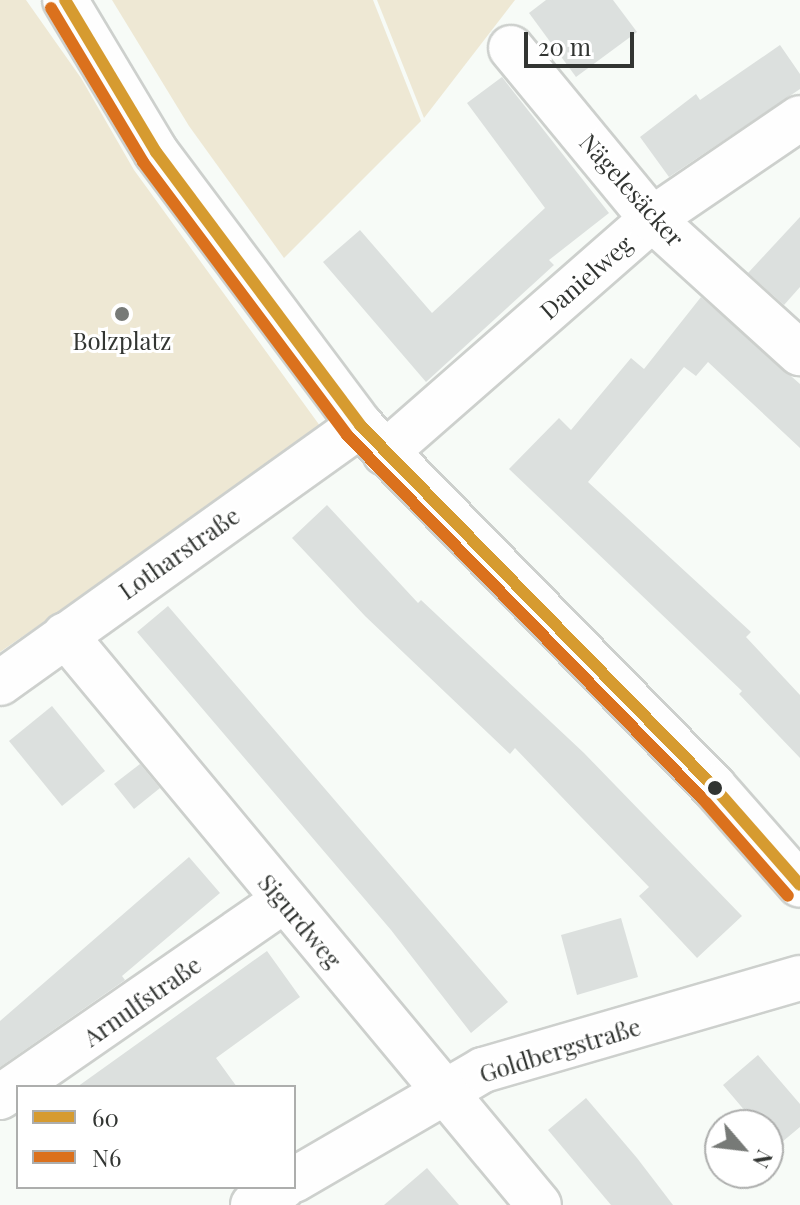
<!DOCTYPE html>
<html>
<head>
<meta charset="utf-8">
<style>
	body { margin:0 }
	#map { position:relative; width:800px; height:1205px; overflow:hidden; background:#f7fbf7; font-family:"Playfair Display",serif }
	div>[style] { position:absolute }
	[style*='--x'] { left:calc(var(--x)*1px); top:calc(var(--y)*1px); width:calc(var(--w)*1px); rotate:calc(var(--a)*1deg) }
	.green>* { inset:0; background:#eee8d4 }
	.building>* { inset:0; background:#dce0de }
	.roads { filter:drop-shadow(2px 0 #cdd0cd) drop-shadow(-2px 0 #cdd0cd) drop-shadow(0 2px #cdd0cd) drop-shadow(0 -2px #cdd0cd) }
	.minor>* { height:44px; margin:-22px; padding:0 22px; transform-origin:22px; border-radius:22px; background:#fefefe }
	.bus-1>* { height:12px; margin:-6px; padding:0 6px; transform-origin:6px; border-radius:6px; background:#d69b30 }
	.bus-2>* { height:12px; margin:-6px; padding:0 6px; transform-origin:6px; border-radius:6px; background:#db711d }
	.dots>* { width:22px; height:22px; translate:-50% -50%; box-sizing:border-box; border:4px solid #fff; border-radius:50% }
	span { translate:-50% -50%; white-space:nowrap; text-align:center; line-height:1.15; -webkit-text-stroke:6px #fff; paint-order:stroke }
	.street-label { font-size:24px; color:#323532 }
	.poi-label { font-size:24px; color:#323532 }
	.legend { position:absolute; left:16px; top:1085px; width:280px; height:104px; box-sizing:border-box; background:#fff; border:2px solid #adaead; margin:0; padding:10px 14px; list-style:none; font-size:24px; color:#323532 }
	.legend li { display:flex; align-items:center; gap:16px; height:40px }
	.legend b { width:40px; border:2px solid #adaead }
	.north { position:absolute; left:704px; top:1109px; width:80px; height:80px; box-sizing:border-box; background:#fff; border:2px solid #adaead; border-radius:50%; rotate:118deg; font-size:22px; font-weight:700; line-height:32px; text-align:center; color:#323532 }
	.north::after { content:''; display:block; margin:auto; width:28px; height:36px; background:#777a77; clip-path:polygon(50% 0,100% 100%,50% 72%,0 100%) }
	.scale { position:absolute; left:524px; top:32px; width:110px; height:36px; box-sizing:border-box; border:4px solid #323532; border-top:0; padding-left:10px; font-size:24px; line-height:28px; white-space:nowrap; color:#323532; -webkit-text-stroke:6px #fff; paint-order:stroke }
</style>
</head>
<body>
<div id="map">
	<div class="green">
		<div style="clip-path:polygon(0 0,26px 0,81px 78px,134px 170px,323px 430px,0 652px)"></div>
		<div style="clip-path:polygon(112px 0,373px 0,421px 121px,284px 258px,189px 126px)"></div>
		<div style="clip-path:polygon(377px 0,515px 0,424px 118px)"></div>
	</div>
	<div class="building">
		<div style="clip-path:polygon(546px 0,613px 0,637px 32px,576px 77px,529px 13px)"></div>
		<div style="clip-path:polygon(780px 45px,800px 74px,800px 89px,669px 177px,640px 137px,696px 94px,700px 100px)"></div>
		<div style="clip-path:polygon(502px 77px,609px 213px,549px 260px,554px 265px,426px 382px,323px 262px,360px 230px,432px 313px,545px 208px,467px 103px)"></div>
		<div style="clip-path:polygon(800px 217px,800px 287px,784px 305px,748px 273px)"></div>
		<div style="clip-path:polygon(701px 297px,800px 384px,800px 448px,708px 362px,696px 376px,684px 367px,588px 482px,751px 632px,746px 637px,800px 695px,800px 758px,739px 694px,742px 691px,509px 469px,559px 418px,571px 430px,631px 358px,644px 369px)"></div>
		<div style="clip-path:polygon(327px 505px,418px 603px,421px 600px,584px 753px,742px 916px,697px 958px,639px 896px,649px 887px,581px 817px,515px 748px,510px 754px,365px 616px,292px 538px)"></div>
		<div style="clip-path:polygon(168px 606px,508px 1002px,471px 1033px,391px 930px,137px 632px)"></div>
		<div style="clip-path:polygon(52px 706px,105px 771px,62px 806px,9px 741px)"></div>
		<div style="clip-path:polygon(140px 764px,160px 788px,134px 809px,114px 784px)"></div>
		<div style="clip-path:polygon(189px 857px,220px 893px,122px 976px,125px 980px,0 1067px,0 1021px)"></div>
		<div style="clip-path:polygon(621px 918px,638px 977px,577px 995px,561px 935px)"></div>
		<div style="clip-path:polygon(267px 951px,300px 997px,216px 1058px,237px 1087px,77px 1087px)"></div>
		<div style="clip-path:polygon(758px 1055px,800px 1104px,800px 1127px,776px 1147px,768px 1137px,768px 1125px,757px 1125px,723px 1085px)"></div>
		<div style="clip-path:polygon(586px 1098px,637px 1158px,673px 1205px,611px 1205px,548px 1130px)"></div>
		<div style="clip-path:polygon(427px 1168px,459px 1205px,384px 1205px)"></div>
	</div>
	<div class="roads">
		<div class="minor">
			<div style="--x:65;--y:0;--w:177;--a:59.1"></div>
			<div style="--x:156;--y:152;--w:341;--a:53.2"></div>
			<div style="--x:360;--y:425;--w:506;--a:45.64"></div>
			<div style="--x:714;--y:787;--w:130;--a:48.7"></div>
			<div style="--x:511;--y:48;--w:222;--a:50.5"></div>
			<div style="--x:652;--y:219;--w:200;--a:42.2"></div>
			<div style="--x:385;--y:453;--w:355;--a:-41.2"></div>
			<div style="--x:652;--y:219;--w:179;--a:-34.3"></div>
			<div style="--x:65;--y:635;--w:741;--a:50.25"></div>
			<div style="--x:0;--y:683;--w:443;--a:-35.6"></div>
			<div style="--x:0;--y:1097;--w:343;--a:-34.7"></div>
			<div style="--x:294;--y:1180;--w:219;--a:-30.2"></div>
			<div style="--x:483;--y:1070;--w:330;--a:-16.2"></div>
			<div style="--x:253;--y:1205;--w:35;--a:-31"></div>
		</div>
	</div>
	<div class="bus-1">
		<div style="--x:65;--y:0;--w:177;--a:59.1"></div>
		<div style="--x:156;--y:152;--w:341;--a:53.2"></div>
		<div style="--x:360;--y:425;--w:506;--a:45.64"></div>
		<div style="--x:714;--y:787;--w:130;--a:48.7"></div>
	</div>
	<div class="bus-2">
		<div style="--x:51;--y:8;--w:179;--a:59.1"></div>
		<div style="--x:143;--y:162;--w:341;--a:53.2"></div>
		<div style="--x:347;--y:435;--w:508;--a:45.64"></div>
		<div style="--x:702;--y:798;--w:130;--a:48.7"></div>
	</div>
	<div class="dots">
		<div style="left:122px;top:314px;background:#777a77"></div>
		<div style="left:715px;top:788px;background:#323532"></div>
	</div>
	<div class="street-label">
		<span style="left:632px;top:190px;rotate:48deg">Nägelesäcker</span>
		<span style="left:586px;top:277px;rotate:-41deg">Danielweg</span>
		<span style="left:179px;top:553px;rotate:-35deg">Lotharstraße</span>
		<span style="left:300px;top:921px;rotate:50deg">Sigurdweg</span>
		<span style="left:142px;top:1001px;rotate:-35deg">Arnulfstraße</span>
		<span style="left:560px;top:1050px;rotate:-17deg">Goldbergstraße</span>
	</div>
	<div class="poi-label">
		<span style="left:122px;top:341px">Bolzplatz</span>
	</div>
	<ul class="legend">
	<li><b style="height:10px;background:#d69b30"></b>60</li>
	<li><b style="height:10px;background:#db711d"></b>N6</li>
	</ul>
	<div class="north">N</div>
	<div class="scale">20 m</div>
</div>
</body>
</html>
